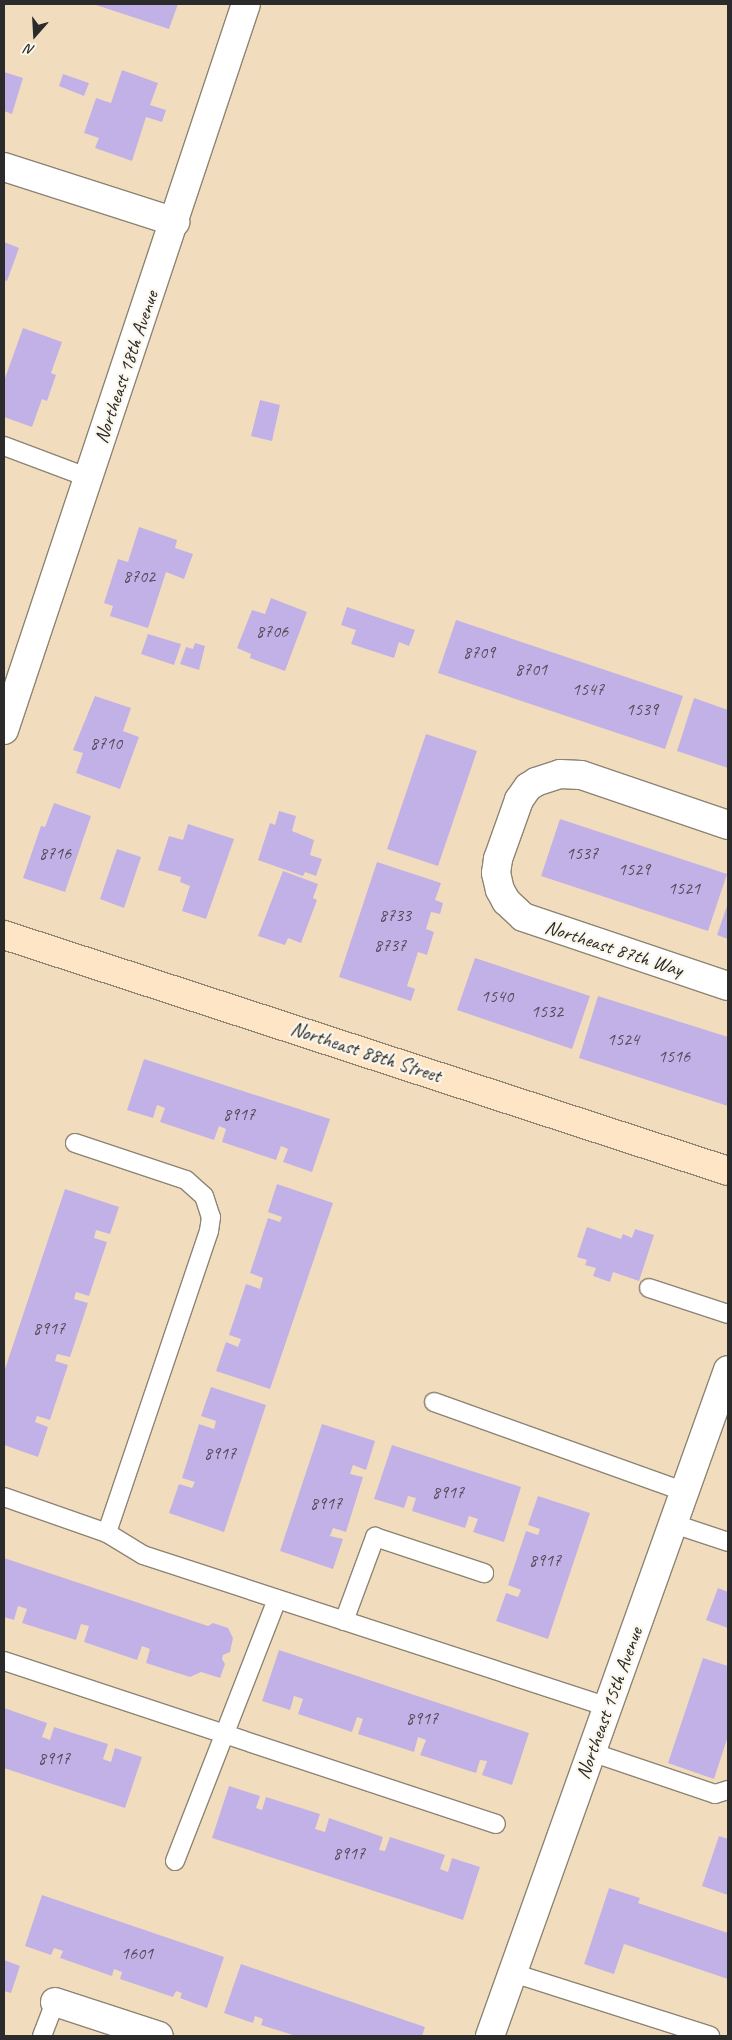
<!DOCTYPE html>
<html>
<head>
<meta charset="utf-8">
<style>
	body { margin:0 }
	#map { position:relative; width:732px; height:2040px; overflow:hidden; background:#f1ddbd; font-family:Caveat,sans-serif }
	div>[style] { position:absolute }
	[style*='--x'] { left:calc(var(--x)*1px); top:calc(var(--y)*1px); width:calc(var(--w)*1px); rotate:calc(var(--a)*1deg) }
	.building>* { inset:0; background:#c2b1e7 }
	.roads { filter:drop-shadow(1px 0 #8e8474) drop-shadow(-1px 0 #8e8474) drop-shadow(0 1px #8e8474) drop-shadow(0 -1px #8e8474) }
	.lane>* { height:18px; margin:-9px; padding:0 9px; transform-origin:9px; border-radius:9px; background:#fff }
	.street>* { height:28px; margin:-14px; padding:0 14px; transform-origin:14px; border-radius:14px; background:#fff }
	.secondary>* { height:28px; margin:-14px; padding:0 14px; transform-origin:14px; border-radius:14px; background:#fde5c5 }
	span { translate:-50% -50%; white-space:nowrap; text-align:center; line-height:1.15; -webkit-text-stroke:4.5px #fbf7ec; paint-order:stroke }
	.number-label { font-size:18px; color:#514c5a }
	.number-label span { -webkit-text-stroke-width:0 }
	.street-label { font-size:20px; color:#2b2b2b }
	.frame { position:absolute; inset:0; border:5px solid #2b2b2b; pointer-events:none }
	.north { position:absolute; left:10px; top:10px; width:50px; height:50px; -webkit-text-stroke:4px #fbf7ec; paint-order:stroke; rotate:199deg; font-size:14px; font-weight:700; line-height:20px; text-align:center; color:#2b2b2b }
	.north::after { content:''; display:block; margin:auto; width:18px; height:22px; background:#2b2b2b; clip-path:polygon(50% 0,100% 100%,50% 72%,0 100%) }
</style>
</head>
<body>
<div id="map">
	<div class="building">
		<div style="clip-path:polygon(93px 4px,178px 4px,169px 29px)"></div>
		<div style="clip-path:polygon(122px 70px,158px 83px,150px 105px,166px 110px,162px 122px,146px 117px,132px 161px,95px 148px,99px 138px,84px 133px,96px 98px,111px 103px)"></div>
		<div style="clip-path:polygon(4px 72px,23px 78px,12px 114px,4px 111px)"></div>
		<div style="clip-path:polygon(63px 74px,89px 83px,84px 96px,59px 86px)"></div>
		<div style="clip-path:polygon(4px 242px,19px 248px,7px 281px,4px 280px)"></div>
		<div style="clip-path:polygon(23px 328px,62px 342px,51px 373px,56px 375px,47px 401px,42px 399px,32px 427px,4px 417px,4px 381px)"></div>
		<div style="clip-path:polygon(260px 400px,280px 405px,272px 441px,251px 436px)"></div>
		<div style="clip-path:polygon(139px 527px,177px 540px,175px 548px,193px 554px,184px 579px,166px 572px,148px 628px,110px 616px,113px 606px,104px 603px,118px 559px,128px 562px)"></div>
		<div style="clip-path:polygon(271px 598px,307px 612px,285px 671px,250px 658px,251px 654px,237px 648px,252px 610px,265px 614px)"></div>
		<div style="clip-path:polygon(347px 607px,415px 630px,409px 646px,399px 642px,394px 658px,351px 644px,356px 630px,341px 625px)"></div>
		<div style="clip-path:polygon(456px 620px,683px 696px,665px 749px,438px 673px)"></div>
		<div style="clip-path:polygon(148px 634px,181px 644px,174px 665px,141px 654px)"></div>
		<div style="clip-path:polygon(195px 643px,205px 646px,199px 670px,180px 664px,186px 647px,193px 649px)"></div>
		<div style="clip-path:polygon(95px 696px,131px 708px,123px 731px,139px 737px,120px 789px,76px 773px,83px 753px,73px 750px)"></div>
		<div style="clip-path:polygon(694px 698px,728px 710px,728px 768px,677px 751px)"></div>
		<div style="clip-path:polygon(426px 734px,477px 751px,438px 866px,387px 849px)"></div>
		<div style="clip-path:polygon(54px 803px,91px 816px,65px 892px,23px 878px,41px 826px,45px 827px)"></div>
		<div style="clip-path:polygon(279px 811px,296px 816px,292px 831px,314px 840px,310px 855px,322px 859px,316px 876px,305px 872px,303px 876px,258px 860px,270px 823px,275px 825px)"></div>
		<div style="clip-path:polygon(560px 819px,727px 874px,708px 931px,541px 876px)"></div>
		<div style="clip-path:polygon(188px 824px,234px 839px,206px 919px,182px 911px,190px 886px,180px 882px,181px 877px,158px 870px,169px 836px,183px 840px)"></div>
		<div style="clip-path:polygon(117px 849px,141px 857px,124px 908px,100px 899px)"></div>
		<div style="clip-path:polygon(377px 862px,441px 883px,435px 900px,443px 903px,440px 914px,431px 912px,426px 929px,434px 932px,427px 955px,418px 952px,407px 986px,415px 989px,411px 1001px,339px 977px)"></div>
		<div style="clip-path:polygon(283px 871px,318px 884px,313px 898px,317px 900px,301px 943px,288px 938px,285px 945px,258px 936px)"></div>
		<div style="clip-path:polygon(728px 903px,728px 939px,717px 935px)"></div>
		<div style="clip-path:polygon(475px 958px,590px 996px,572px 1049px,457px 1010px)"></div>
		<div style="clip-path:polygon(598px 996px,728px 1037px,728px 1106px,579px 1058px)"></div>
		<div style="clip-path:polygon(144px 1059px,330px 1119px,312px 1172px,283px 1162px,288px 1149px,281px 1146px,276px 1160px,222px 1142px,226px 1129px,219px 1126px,214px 1140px,160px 1122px,165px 1108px,157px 1105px,153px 1118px,127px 1110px)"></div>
		<div style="clip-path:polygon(277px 1184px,333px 1203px,270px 1389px,216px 1371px,226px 1342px,238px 1347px,241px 1339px,229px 1335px,246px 1284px,260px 1289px,263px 1278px,250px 1273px,268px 1218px,280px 1222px,282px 1217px,268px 1212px)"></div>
		<div style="clip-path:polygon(65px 1189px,119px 1207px,110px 1234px,96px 1230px,94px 1238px,107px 1242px,89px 1296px,76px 1292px,74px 1299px,88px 1303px,70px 1357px,57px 1354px,55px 1361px,68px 1365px,50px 1420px,37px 1416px,35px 1422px,48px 1427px,38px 1457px,4px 1445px,4px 1372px)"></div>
		<div style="clip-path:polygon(587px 1227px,621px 1239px,623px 1234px,632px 1238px,635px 1229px,654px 1235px,639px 1281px,613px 1272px,610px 1282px,593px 1276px,596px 1268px,585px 1265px,587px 1260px,577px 1257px)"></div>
		<div style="clip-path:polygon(211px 1387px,266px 1405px,224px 1532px,169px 1513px,179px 1484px,192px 1488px,195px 1482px,182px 1478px,199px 1424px,214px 1429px,216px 1421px,201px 1416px)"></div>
		<div style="clip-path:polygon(322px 1424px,375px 1441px,366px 1470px,353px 1465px,350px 1474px,363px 1477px,346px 1532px,333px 1528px,330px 1536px,343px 1539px,333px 1569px,280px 1551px)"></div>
		<div style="clip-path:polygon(392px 1445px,521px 1487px,504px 1542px,473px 1532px,478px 1519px,469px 1516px,465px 1528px,412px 1511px,416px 1498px,408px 1496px,404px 1508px,374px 1499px)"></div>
		<div style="clip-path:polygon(538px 1496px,590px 1513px,548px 1639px,496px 1621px,506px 1593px,518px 1597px,521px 1590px,508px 1585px,526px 1531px,538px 1535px,540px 1529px,528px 1525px)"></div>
		<div style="clip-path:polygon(4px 1558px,208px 1626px,213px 1623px,228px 1628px,233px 1638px,230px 1652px,223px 1655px,222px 1659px,225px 1664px,220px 1678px,201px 1672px,190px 1677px,146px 1663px,150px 1649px,142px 1646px,137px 1660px,84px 1642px,89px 1626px,81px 1624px,76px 1640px,22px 1623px,27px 1609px,18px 1606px,14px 1620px,4px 1617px)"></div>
		<div style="clip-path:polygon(718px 1588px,728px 1592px,728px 1628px,706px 1620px)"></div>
		<div style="clip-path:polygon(279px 1650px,529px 1733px,512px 1785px,482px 1775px,487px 1761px,480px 1760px,476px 1773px,420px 1755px,426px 1740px,418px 1737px,414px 1752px,358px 1734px,363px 1719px,357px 1717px,352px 1732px,298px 1714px,303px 1699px,294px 1696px,290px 1710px,262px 1701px)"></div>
		<div style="clip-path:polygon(703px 1658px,728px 1666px,728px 1736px,714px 1779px,668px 1763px)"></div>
		<div style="clip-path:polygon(4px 1708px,47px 1723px,42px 1737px,50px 1740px,54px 1727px,108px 1744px,103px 1759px,111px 1762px,115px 1748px,142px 1757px,125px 1808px,4px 1768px)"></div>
		<div style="clip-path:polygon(229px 1786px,260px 1796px,256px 1808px,262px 1810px,266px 1797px,320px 1814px,315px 1829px,325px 1832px,329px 1818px,383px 1837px,379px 1850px,385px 1851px,390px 1837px,445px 1855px,440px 1869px,448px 1872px,452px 1858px,480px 1867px,463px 1920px,212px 1838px)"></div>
		<div style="clip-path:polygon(719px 1836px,728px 1839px,728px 1895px,702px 1886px)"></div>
		<div style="clip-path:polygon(609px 1888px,640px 1898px,638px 1903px,728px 1933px,728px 1979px,624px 1944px,614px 1974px,584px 1964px)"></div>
		<div style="clip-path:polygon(42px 1895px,224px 1957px,207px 2008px,180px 1998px,182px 1993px,176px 1991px,173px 1997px,120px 1979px,122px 1972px,114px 1969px,112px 1976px,60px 1958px,63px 1951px,54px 1948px,51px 1955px,25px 1946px)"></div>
		<div style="clip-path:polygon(4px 1960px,20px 1966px,11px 1993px,4px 1991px)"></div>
		<div style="clip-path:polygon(241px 1964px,425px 2027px,422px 2036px,296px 2036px,261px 2025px,263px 2019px,255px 2016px,253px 2023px,224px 2013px)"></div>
	</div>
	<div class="roads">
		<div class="lane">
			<div style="--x:4;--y:446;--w:91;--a:20.6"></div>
			<div style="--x:75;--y:1143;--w:117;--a:18.4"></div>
			<div style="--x:186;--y:1180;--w:24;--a:42"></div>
			<div style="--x:204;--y:1196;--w:22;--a:72"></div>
			<div style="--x:211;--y:1217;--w:14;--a:98"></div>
			<div style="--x:209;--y:1231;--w:319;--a:108.7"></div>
			<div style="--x:649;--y:1288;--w:83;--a:18.2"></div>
			<div style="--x:434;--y:1402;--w:267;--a:19.7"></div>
			<div style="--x:4;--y:1497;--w:109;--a:19.3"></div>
			<div style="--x:107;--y:1533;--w:42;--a:31.4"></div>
			<div style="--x:143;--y:1555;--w:488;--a:18.1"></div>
			<div style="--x:674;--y:1524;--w:57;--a:18.4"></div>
			<div style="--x:344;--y:1621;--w:90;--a:-69.7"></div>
			<div style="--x:375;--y:1537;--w:115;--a:18.3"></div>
			<div style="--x:4;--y:1661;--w:518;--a:18.33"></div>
			<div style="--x:591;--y:1752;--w:131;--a:18.7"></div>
			<div style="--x:715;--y:1794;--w:14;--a:-17"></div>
			<div style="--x:175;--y:1861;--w:281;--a:-68.7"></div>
			<div style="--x:513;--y:1973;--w:207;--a:17.7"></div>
			<div style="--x:42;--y:2036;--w:36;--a:-69"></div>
		</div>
		<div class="street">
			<div style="--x:4;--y:167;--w:180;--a:17.8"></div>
			<div style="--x:4;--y:730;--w:765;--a:-71.57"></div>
			<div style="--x:728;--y:825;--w:155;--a:-161.2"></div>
			<div style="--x:581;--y:775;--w:21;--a:-177"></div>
			<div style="--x:560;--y:774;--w:25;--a:162"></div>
			<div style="--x:536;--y:782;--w:9;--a:148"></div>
			<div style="--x:528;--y:787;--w:16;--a:125"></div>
			<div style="--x:519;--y:800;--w:63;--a:109.6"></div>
			<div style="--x:498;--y:859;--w:14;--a:98"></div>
			<div style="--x:496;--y:873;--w:17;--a:77"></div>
			<div style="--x:500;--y:890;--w:13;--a:61"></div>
			<div style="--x:506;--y:901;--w:23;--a:43"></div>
			<div style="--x:523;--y:917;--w:216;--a:18.6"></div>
			<div style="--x:55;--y:2002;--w:109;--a:18.1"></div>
			<div style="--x:490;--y:2036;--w:707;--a:-70.34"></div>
		</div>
		<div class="secondary">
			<div style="--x:4;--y:935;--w:761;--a:18.05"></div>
		</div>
	</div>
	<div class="number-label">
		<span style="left:139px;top:576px">8702</span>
		<span style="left:272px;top:631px">8706</span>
		<span style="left:479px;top:652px">8709</span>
		<span style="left:531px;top:669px">8701</span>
		<span style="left:588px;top:689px">1547</span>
		<span style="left:642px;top:709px">1539</span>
		<span style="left:106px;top:743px">8710</span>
		<span style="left:55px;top:853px">8716</span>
		<span style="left:582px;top:853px">1537</span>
		<span style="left:634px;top:869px">1529</span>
		<span style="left:684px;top:888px">1521</span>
		<span style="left:395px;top:915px">8733</span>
		<span style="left:390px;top:945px">8737</span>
		<span style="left:497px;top:996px">1540</span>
		<span style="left:547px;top:1011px">1532</span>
		<span style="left:623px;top:1039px">1524</span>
		<span style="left:674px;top:1056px">1516</span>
		<span style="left:239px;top:1114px">8917</span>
		<span style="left:49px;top:1328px">8917</span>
		<span style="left:220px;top:1453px">8917</span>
		<span style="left:448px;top:1492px">8917</span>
		<span style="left:326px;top:1503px">8917</span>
		<span style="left:545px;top:1560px">8917</span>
		<span style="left:422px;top:1718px">8917</span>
		<span style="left:54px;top:1758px">8917</span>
		<span style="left:349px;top:1853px">8917</span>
		<span style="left:137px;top:1953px">1601</span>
	</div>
	<div class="street-label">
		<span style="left:126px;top:367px;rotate:-71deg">Northeast 18th Avenue</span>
		<span style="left:614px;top:948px;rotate:18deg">Northeast 87th Way</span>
		<span style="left:366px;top:1052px;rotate:18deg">Northeast 88th Street</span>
		<span style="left:609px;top:1703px;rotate:-70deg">Northeast 15th Avenue</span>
	</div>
	<div class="frame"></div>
	<div class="north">N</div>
</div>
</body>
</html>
